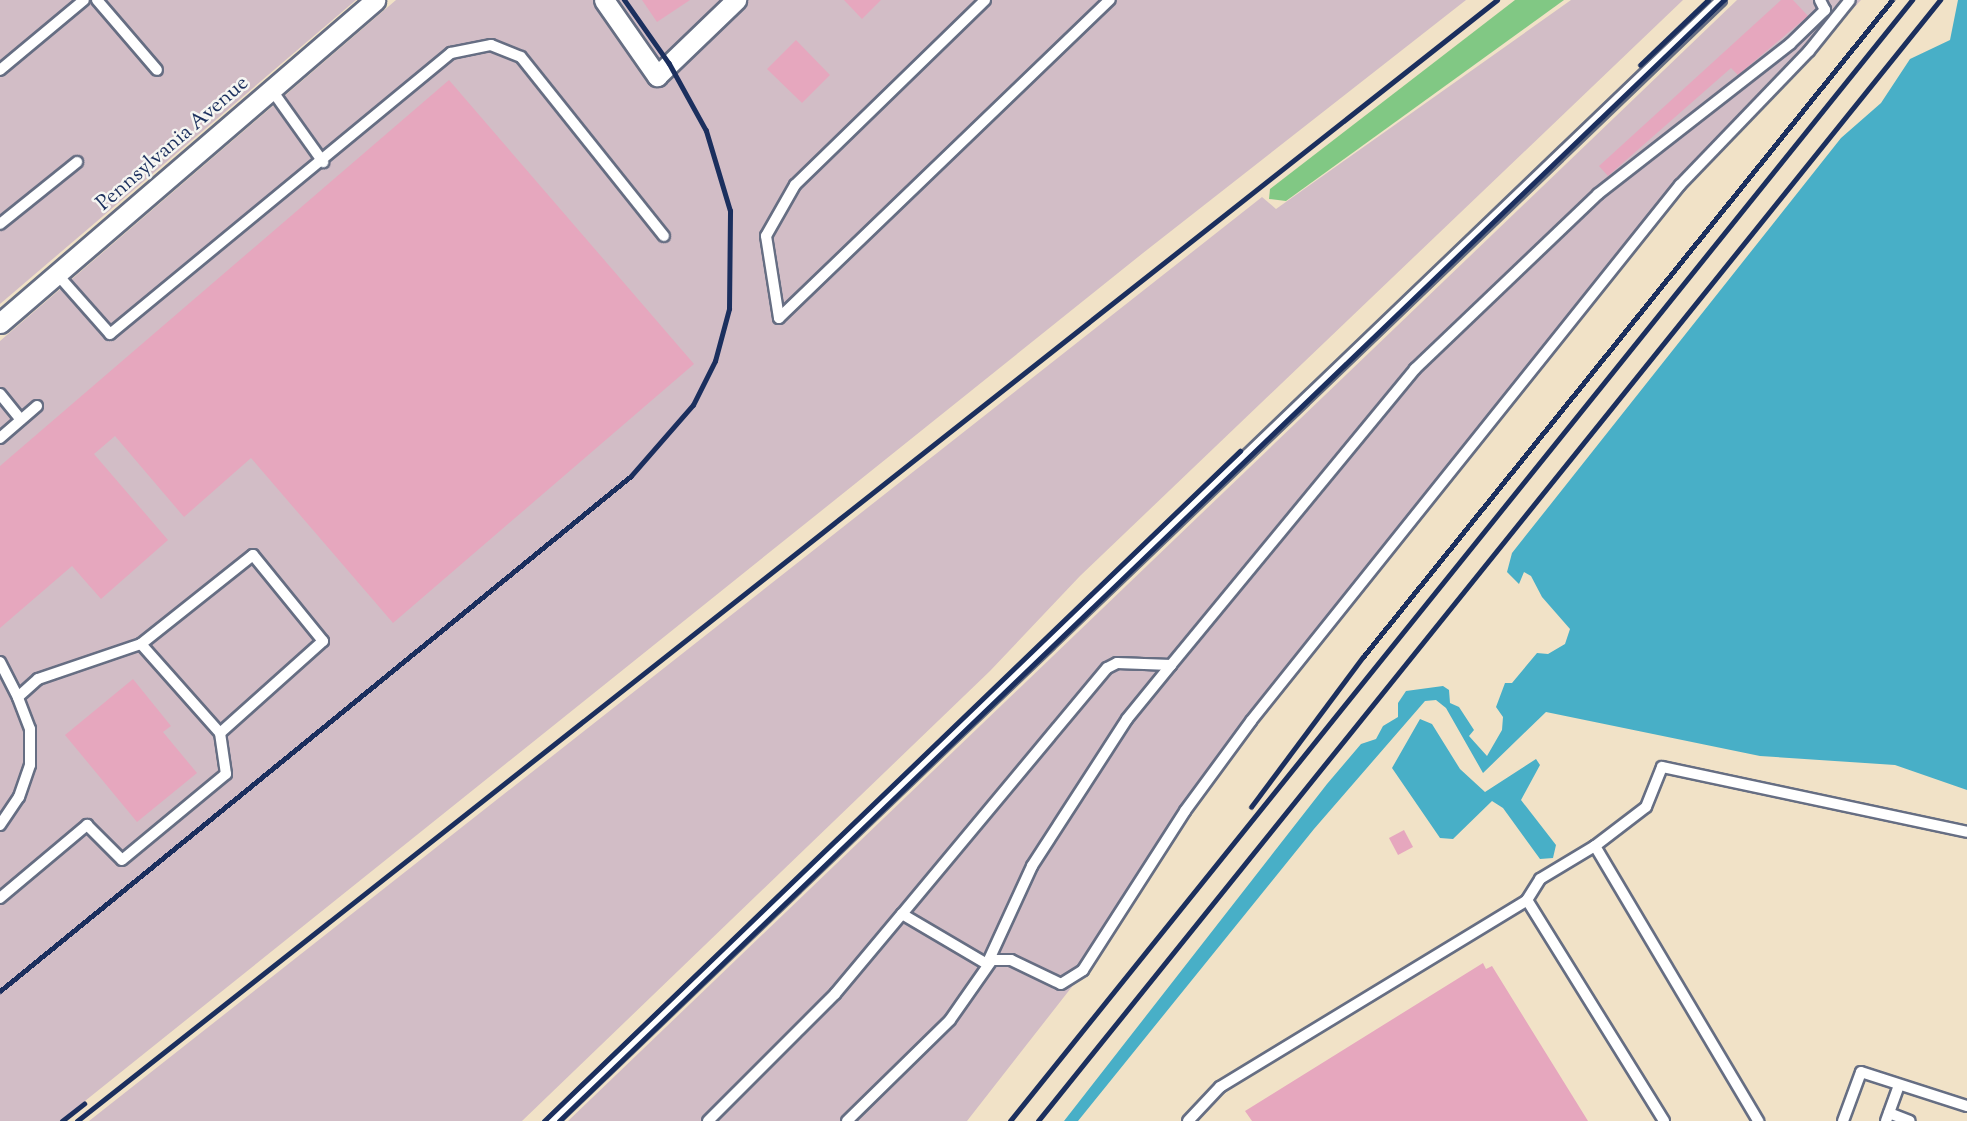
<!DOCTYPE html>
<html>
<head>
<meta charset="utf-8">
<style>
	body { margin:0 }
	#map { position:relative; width:1967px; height:1121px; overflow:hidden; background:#f1e2c7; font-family:"Sorts Mill Goudy",serif }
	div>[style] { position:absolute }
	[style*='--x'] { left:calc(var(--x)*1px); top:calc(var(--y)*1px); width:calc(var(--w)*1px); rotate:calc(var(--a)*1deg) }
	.industrial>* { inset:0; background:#d2bdc6 }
	.green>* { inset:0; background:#81c884 }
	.water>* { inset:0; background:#48afc7 }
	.building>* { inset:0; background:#e6a7be }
	.roads { filter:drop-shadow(2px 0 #666e83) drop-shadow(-2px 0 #666e83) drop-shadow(0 2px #666e83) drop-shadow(0 -2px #666e83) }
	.lane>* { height:10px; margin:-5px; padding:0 5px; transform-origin:5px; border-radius:5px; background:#fff }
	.street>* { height:19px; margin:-9.5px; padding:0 9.5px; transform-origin:9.5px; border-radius:9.5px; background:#fff }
	.rail>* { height:4.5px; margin:-2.25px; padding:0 2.25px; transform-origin:2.25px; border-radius:2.25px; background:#1b2f5e }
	span { translate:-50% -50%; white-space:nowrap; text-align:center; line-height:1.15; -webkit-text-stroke:5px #f6f6f2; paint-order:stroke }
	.street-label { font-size:21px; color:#1b2f5e }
</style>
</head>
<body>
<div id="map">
	<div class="industrial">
		<div style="clip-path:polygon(0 0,356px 0,0 304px)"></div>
		<div style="clip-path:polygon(396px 0,1466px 0,1143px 253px,60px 1121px,0 1121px,0 341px)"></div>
		<div style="clip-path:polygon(1571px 0,1683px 0,1080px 576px,990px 671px,522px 1121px,89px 1121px,1262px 197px,1276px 209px)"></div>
		<div style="clip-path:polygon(1737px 0,1861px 0,1688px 185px,1195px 800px,1096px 956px,967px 1121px,568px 1121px)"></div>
	</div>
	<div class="green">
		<div style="clip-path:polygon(1515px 0,1564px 0,1286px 201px,1269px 199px,1270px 189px)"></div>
	</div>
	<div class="water">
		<div style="clip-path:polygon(1958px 0,1967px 0,1967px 790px,1895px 765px,1760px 756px,1546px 712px,1483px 773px,1446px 708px,1436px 700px,1425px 701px,1314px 829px,1078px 1121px,1064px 1121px,1327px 784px,1361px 744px,1376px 739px,1383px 726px,1398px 717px,1398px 703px,1406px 691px,1443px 686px,1449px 690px,1450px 703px,1459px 707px,1474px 730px,1469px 736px,1487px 756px,1502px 730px,1503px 717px,1496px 707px,1505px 683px,1512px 683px,1537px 653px,1548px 654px,1565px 644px,1570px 629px,1542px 597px,1531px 576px,1524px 572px,1519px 584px,1507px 572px,1512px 553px,1841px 138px,1881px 103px,1910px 59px,1950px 40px)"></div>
		<div style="clip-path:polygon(1420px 719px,1432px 724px,1460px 769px,1485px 792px,1536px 759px,1540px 765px,1521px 800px,1556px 845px,1553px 858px,1540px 859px,1503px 808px,1492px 801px,1453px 839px,1440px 838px,1392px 768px)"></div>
	</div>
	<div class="building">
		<div style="clip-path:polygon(642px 0,690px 0,657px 22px)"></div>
		<div style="clip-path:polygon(844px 0,881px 0,862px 19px)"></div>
		<div style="clip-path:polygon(1781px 0,1793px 0,1808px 16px,1738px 75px,1731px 68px,1608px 176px,1599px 166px)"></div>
		<div style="clip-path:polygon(796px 40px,830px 75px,802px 103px,767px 69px)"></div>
		<div style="clip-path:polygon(449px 80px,694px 364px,393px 623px,251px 458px,184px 517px,115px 436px,94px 454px,168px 540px,101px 599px,72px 566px,0 628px,0 466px)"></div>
		<div style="clip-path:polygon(133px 679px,171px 726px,163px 732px,197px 773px,137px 822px,65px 735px)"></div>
		<div style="clip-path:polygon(1404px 830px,1413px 847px,1398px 855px,1389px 838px)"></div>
		<div style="clip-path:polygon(1483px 963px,1486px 969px,1492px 966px,1588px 1121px,1252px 1121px,1245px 1111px)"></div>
	</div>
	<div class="roads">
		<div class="lane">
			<div style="--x:97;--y:0;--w:92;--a:49.4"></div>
			<div style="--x:0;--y:70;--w:109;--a:-39.8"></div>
			<div style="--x:271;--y:89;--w:90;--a:54.5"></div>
			<div style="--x:0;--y:224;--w:99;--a:-38.8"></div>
			<div style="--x:57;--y:274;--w:80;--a:48.5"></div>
			<div style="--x:110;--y:334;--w:442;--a:-39.5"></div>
			<div style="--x:451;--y:53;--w:41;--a:-11.3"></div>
			<div style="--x:491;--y:45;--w:32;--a:22"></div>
			<div style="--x:521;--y:57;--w:229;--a:51.4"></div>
			<div style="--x:779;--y:318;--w:459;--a:-43.9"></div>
			<div style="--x:779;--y:318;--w:83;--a:-99"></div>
			<div style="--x:766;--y:236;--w:59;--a:-60.4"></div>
			<div style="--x:795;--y:185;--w:265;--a:-44.2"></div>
			<div style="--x:0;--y:394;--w:33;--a:51"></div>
			<div style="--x:0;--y:438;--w:49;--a:-40.9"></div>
			<div style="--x:0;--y:662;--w:39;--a:63"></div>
			<div style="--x:18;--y:697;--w:27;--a:-42"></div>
			<div style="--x:38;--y:679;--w:109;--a:-18.8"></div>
			<div style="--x:141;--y:644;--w:143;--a:-38.5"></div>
			<div style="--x:253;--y:555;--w:111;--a:50.9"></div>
			<div style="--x:323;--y:641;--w:138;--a:138.2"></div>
			<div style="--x:220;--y:733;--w:119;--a:-131.6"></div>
			<div style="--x:1171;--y:665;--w:384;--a:-50.5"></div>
			<div style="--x:1415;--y:369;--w:253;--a:-43.7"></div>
			<div style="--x:1598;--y:194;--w:244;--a:-38"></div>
			<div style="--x:1790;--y:44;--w:49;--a:-44.2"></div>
			<div style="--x:1825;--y:10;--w:11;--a:-117"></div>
			<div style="--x:0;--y:825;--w:34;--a:-56"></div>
			<div style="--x:19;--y:797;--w:34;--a:-71"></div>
			<div style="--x:30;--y:765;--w:36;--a:-90"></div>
			<div style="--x:30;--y:729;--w:34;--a:-111"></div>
			<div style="--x:1595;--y:846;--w:320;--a:59.3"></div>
			<div style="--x:0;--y:898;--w:114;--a:-40"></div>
			<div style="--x:87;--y:825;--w:49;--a:45"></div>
			<div style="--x:122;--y:860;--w:135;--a:-39.6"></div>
			<div style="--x:226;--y:774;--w:41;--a:-98.3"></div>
			<div style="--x:1527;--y:900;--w:25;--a:-58"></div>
			<div style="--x:1540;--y:879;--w:64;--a:-31"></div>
			<div style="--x:1595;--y:846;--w:64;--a:-37.4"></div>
			<div style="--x:1646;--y:807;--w:43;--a:-68.2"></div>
			<div style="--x:1662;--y:767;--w:312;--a:12"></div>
			<div style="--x:1889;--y:1113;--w:22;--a:21"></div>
			<div style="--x:553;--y:1121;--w:1619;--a:-43.82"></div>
			<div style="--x:708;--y:1121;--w:180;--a:-45"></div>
			<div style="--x:835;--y:994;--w:104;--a:-50.1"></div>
			<div style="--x:902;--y:914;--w:99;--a:30.5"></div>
			<div style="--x:987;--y:964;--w:108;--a:-65.3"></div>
			<div style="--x:1032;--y:866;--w:175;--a:-57.1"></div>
			<div style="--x:1127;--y:719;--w:70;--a:-50.8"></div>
			<div style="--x:1171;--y:665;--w:54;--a:-177.9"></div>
			<div style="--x:1117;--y:663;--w:11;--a:153"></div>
			<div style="--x:1107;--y:668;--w:320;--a:129.8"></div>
			<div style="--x:847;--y:1121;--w:144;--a:-44.4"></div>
			<div style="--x:950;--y:1020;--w:73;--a:-55"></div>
			<div style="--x:992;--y:960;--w:19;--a:0"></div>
			<div style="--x:1011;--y:960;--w:55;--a:25.6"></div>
			<div style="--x:1061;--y:984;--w:26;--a:-32"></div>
			<div style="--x:1083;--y:970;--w:189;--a:-57.3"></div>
			<div style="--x:1185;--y:811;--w:112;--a:-53.7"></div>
			<div style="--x:1251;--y:721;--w:687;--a:-51.33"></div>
			<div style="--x:1680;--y:185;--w:186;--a:-46.1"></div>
			<div style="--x:1809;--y:51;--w:65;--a:-51.2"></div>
			<div style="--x:1188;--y:1121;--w:47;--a:-46.7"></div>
			<div style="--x:1220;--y:1087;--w:359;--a:-31.3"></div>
			<div style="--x:1527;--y:900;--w:260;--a:58.2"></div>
			<div style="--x:1843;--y:1121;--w:52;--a:-69.8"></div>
			<div style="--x:1861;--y:1072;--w:111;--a:17.8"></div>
			<div style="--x:1886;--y:1121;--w:38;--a:-70"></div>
		</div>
		<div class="street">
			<div style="--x:604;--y:0;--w:93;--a:55.1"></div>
			<div style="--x:657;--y:76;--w:110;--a:-43.9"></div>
			<div style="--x:0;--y:323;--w:495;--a:-40.7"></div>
		</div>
	</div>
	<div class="rail">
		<div style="--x:1640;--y:65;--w:94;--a:-43.7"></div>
		<div style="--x:1251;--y:807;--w:187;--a:-53.3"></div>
		<div style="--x:1363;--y:657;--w:843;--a:-51.16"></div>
		<div style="--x:0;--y:991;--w:814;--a:-39.22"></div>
		<div style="--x:631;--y:476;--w:94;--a:-48.9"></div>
		<div style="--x:693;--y:405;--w:49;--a:-63.4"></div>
		<div style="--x:715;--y:361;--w:54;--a:-74.9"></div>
		<div style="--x:729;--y:309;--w:98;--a:-89.4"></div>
		<div style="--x:730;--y:211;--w:84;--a:-106.7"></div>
		<div style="--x:706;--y:131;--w:77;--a:-118.9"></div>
		<div style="--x:669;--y:64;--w:78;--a:-125.1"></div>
		<div style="--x:62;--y:1121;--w:28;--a:-38"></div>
		<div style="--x:77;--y:1121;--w:1809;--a:-38.29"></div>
		<div style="--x:544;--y:1121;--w:966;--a:-43.91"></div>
		<div style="--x:559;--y:1121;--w:1617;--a:-43.9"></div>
		<div style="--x:1010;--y:1121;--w:1439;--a:-51.18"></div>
		<div style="--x:1038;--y:1121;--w:1439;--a:-51.18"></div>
	</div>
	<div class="street-label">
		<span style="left:173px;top:144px;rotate:-41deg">Pennsylvania Avenue</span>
	</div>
</div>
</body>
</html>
